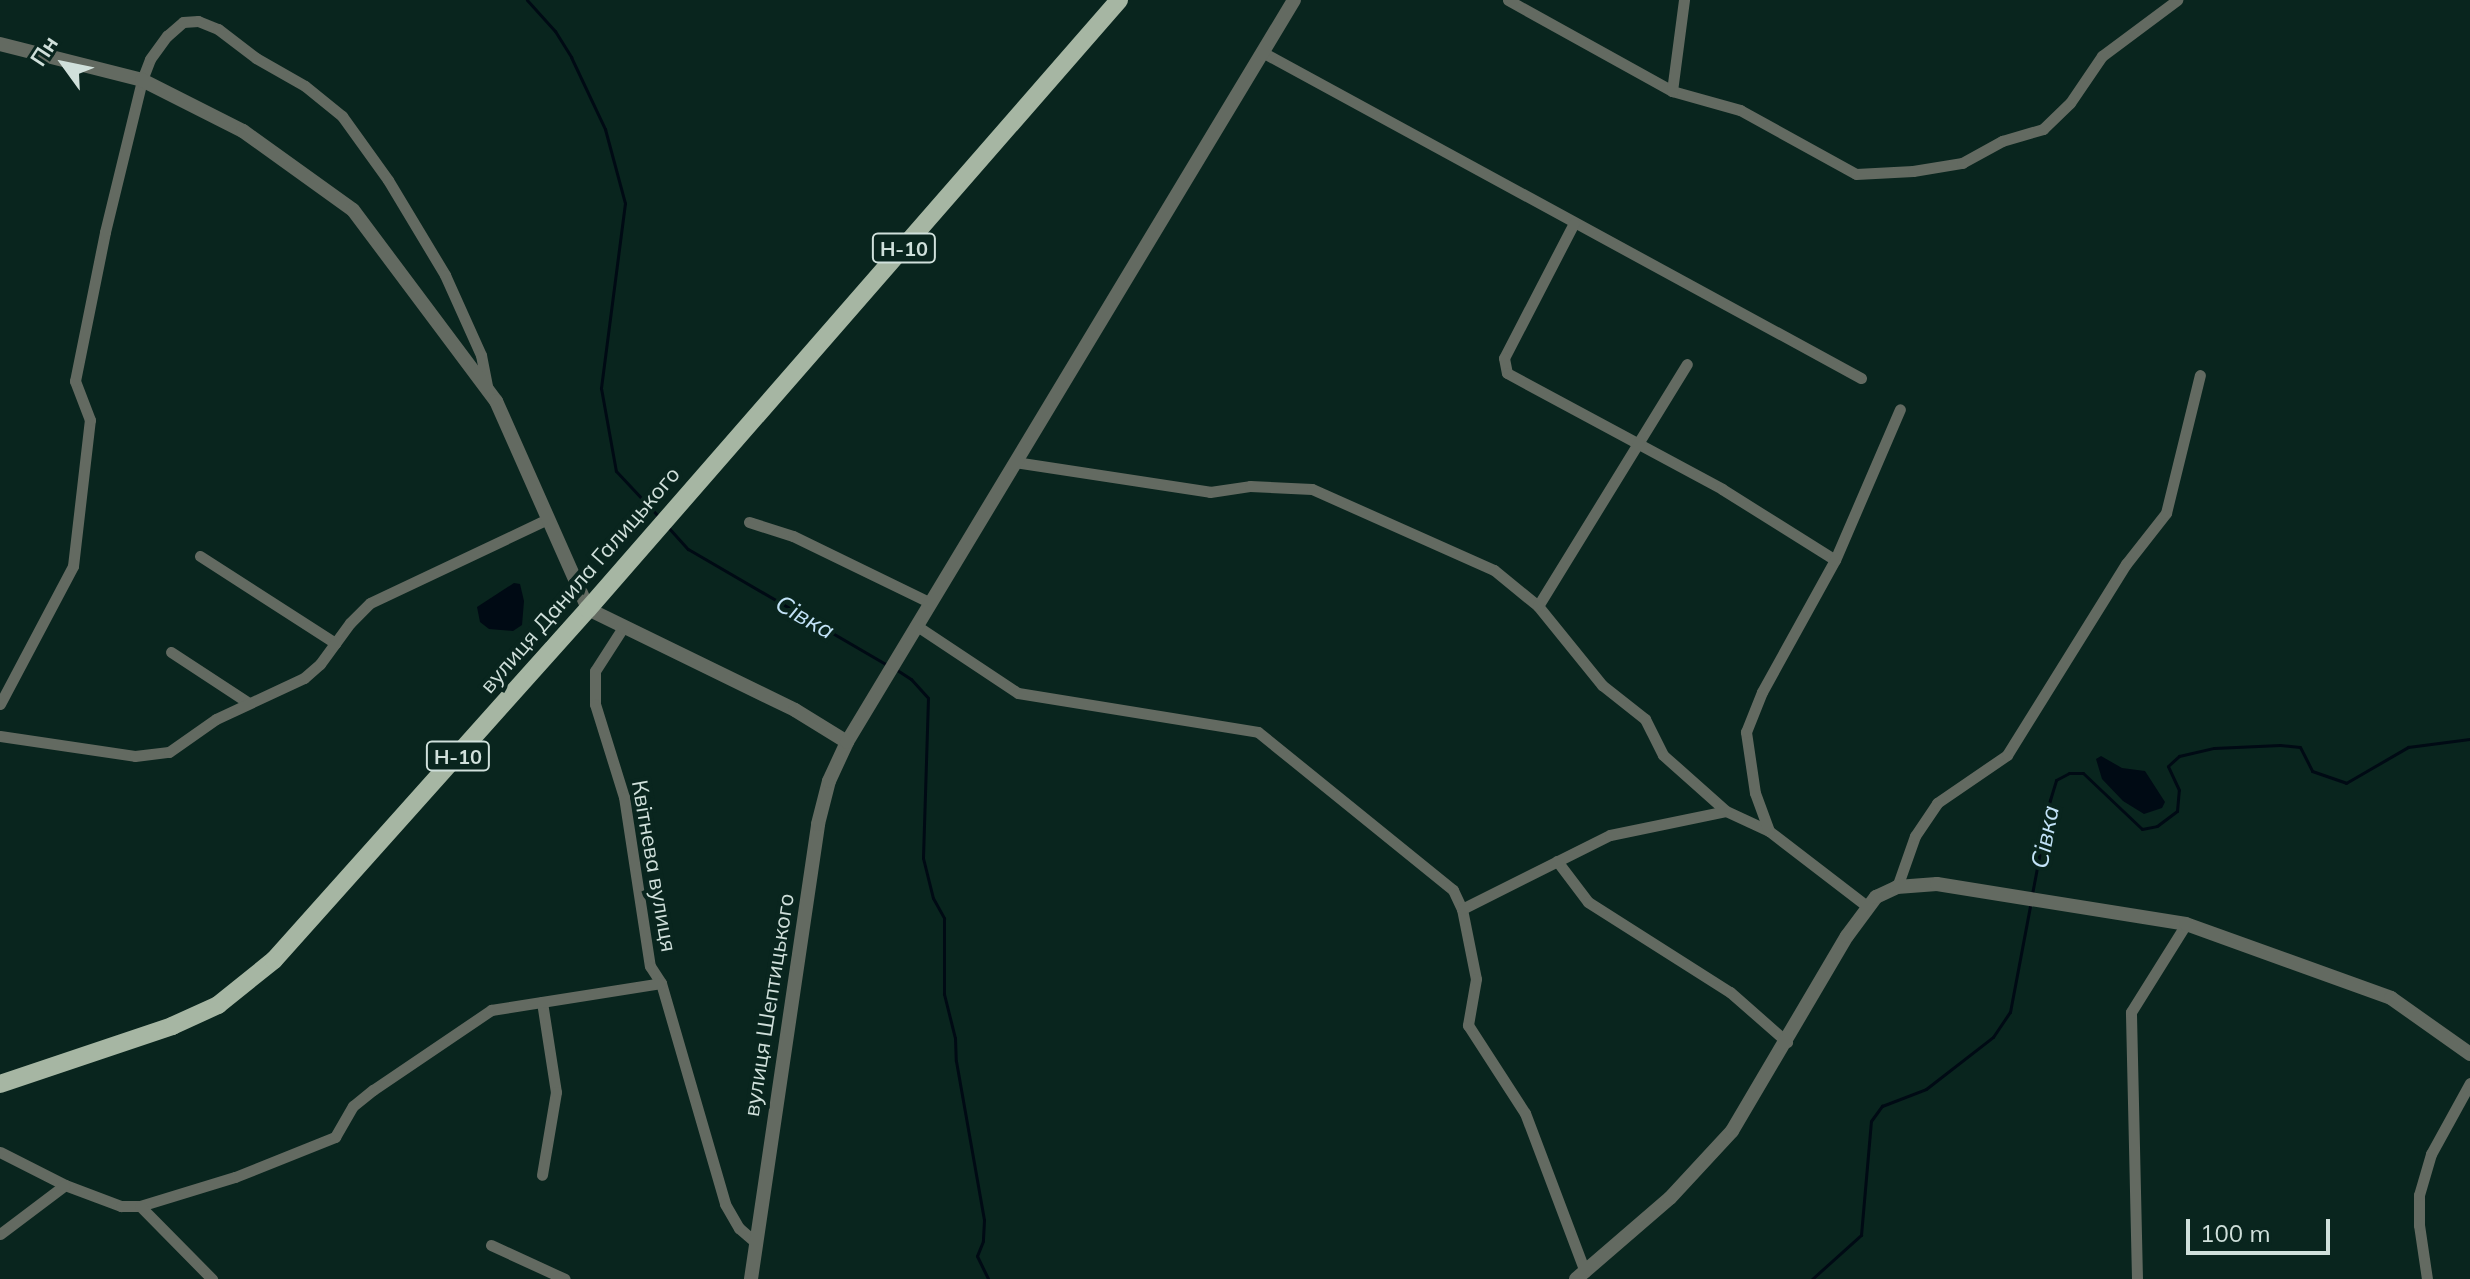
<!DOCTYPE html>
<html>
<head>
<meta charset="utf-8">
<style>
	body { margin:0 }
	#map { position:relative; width:2470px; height:1279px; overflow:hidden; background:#09251e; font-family:Mulish,sans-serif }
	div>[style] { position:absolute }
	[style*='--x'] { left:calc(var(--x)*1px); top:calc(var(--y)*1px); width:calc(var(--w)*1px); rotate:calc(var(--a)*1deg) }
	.water>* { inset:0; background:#000a14 }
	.stream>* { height:3px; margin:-1.5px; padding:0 1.5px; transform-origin:1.5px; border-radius:1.5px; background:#000a14 }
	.minor>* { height:11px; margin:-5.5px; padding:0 5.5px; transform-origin:5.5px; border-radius:5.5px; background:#636a61 }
	.tertiary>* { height:14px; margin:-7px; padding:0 7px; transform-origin:7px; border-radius:7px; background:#636a61 }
	.primary>* { height:18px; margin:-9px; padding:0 9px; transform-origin:9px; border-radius:9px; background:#a6b6a3 }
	span { translate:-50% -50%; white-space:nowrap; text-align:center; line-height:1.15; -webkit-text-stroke:8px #09251e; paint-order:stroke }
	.shield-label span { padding:2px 6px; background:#09251e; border:2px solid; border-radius:6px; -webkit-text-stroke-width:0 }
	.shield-label { font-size:20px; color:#d0e0db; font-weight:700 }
	.street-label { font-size:22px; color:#d0e0db }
	.water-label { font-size:24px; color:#c3e3f8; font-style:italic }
	.north { position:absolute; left:24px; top:24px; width:80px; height:80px; -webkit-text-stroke:6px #09251e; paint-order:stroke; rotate:303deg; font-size:22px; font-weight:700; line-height:32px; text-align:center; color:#d0e0db }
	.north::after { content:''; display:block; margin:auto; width:28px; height:36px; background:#d0e0db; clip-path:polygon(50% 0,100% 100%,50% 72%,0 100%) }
	.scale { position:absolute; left:2186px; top:1219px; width:144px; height:36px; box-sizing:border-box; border:4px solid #d0e0db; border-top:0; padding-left:10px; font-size:24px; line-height:28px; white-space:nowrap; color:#d0e0db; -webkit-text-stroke:6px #09251e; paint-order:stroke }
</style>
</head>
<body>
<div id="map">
	<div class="water">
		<div style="clip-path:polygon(514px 583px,520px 584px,524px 601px,522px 625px,513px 631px,489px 629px,480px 622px,477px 607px)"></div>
		<div style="clip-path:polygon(2101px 756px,2122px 768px,2145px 771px,2165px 802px,2162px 808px,2144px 814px,2123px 801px,2102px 779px,2096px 759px)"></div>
	</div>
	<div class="stream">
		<div style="--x:527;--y:0;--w:42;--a:47.9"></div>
		<div style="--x:555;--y:31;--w:31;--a:58"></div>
		<div style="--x:571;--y:57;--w:80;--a:64.7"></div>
		<div style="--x:605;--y:129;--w:77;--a:74.9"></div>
		<div style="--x:625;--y:203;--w:187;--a:97.4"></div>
		<div style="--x:601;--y:388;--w:84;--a:79.8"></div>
		<div style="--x:616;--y:471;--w:64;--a:46.9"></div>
		<div style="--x:667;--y:526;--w:31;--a:48"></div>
		<div style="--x:688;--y:549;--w:230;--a:30.2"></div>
		<div style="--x:897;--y:670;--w:17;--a:33"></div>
		<div style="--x:911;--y:679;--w:25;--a:48"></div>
		<div style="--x:928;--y:698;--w:160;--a:91.8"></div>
		<div style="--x:923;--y:858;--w:41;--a:76"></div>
		<div style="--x:933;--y:898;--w:23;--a:61"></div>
		<div style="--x:944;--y:918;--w:76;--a:90"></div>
		<div style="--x:944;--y:994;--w:45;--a:76"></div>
		<div style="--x:955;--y:1038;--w:23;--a:88"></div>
		<div style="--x:956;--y:1061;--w:161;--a:80"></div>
		<div style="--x:984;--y:1220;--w:21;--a:93"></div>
		<div style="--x:983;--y:1241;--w:16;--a:112"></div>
		<div style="--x:977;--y:1256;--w:25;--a:64"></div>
		<div style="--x:2032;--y:894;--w:96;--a:-79.2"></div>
		<div style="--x:2050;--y:800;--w:21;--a:-73"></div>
		<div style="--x:2056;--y:780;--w:15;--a:-28"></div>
		<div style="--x:2069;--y:773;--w:14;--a:0"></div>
		<div style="--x:2083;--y:773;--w:81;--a:43.5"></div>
		<div style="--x:2142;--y:829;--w:15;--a:-11"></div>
		<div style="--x:2157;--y:826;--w:25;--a:-37"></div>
		<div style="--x:2177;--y:811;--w:21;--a:-85"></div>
		<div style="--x:2179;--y:790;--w:26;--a:-115"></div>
		<div style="--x:2168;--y:766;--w:15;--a:-42"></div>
		<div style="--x:2179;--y:756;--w:36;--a:-13"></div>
		<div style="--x:2214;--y:748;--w:66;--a:-2.6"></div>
		<div style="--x:2280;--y:745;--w:20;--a:6"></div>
		<div style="--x:2300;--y:747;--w:27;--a:63"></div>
		<div style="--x:2312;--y:771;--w:36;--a:19"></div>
		<div style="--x:2346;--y:783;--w:72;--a:-30.1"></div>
		<div style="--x:2408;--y:747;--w:63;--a:-7.4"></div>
		<div style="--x:1812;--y:1279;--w:66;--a:-41.9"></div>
		<div style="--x:1861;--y:1235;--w:114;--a:-85"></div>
		<div style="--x:1871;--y:1121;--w:19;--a:-54"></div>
		<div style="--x:1882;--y:1106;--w:47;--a:-21.1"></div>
		<div style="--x:1926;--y:1089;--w:85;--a:-37.8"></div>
		<div style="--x:1993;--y:1037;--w:30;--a:-56"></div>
		<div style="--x:2010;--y:1012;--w:108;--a:-79.3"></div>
	</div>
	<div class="minor">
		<div style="--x:1508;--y:0;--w:188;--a:29"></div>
		<div style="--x:1672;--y:91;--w:71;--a:15.6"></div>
		<div style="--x:1740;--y:110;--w:132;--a:28.9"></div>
		<div style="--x:1856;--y:174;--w:57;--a:-3"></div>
		<div style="--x:1913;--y:171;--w:50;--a:-9.3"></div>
		<div style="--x:1962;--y:163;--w:46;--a:-28.8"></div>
		<div style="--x:2002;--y:141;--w:43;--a:-16.3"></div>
		<div style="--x:2043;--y:129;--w:37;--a:-44"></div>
		<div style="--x:2070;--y:103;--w:57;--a:-55.8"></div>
		<div style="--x:2102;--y:56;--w:94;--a:-36.7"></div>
		<div style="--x:1262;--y:52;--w:682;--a:28.56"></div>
		<div style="--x:1672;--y:91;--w:92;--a:-82.5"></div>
		<div style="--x:1574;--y:223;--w:152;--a:117.4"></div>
		<div style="--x:1504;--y:358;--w:15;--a:79"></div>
		<div style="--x:1507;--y:373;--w:244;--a:28.3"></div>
		<div style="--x:1722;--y:489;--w:133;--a:32.1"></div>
		<div style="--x:1015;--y:462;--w:197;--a:8.7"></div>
		<div style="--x:1210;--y:492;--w:40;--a:-8.5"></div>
		<div style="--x:1250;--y:486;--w:62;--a:2.8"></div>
		<div style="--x:1312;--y:489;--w:199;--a:24"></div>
		<div style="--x:1494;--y:570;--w:57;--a:39.3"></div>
		<div style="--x:1538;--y:606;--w:102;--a:51"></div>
		<div style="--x:1602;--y:685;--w:55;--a:38.3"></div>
		<div style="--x:1645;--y:719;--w:40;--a:63.4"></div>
		<div style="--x:1663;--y:755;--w:84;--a:41.6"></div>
		<div style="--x:1726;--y:811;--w:47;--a:24.9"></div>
		<div style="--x:1769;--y:831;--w:125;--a:37.5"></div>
		<div style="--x:749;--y:522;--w:46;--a:17.7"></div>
		<div style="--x:793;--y:536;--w:153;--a:25.9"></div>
		<div style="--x:200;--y:556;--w:161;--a:32.8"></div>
		<div style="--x:1538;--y:606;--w:284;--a:-58.4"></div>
		<div style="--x:917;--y:626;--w:121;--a:33.6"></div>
		<div style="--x:1018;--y:693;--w:243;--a:9.2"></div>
		<div style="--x:1258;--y:732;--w:251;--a:39"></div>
		<div style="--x:1453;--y:890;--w:21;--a:65"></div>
		<div style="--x:1462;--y:909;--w:71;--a:78.7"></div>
		<div style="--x:1476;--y:979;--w:47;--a:99.9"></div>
		<div style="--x:1468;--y:1025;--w:105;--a:57.1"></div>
		<div style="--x:1525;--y:1113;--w:170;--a:69.3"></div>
		<div style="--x:622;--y:629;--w:50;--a:122.7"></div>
		<div style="--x:595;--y:671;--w:33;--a:90"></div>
		<div style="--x:595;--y:704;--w:97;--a:72.7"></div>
		<div style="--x:624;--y:797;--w:171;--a:81.3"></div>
		<div style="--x:650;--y:966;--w:20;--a:57"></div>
		<div style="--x:661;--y:983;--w:230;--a:73.8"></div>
		<div style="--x:725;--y:1204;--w:28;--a:60"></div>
		<div style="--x:739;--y:1228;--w:23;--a:41"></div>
		<div style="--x:171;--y:652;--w:91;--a:33.3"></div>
		<div style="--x:0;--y:704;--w:156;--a:-62.1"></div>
		<div style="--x:73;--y:566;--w:147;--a:-83.4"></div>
		<div style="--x:90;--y:420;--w:42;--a:-111"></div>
		<div style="--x:75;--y:381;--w:152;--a:-78.6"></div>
		<div style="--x:105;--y:232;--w:156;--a:-76.3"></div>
		<div style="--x:142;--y:80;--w:22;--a:-69"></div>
		<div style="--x:150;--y:59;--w:29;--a:-54"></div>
		<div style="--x:167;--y:36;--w:21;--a:-41"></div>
		<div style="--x:183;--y:22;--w:15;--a:-4"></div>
		<div style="--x:198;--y:21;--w:22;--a:22"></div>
		<div style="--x:218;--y:29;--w:48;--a:37.3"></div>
		<div style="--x:256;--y:58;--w:56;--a:29.7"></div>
		<div style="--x:305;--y:86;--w:48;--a:39"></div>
		<div style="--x:342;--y:116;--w:79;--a:54.3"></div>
		<div style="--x:388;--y:180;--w:111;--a:59"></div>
		<div style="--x:445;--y:275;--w:88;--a:65.8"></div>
		<div style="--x:481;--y:355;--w:33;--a:79"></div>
		<div style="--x:0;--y:736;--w:136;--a:8.4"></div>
		<div style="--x:135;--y:756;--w:34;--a:-7"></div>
		<div style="--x:169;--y:752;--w:57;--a:-35.1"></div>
		<div style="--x:216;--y:719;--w:97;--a:-25"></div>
		<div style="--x:304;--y:678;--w:21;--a:-41"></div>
		<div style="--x:320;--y:664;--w:51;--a:-53.8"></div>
		<div style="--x:350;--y:623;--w:28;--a:-45"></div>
		<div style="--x:370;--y:603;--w:197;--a:-25.3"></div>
		<div style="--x:1769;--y:831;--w:40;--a:-110.2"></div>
		<div style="--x:1755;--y:793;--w:62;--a:-98.4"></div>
		<div style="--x:1746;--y:732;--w:43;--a:-68.2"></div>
		<div style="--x:1762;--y:692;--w:151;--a:-61.1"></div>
		<div style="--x:1835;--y:560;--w:164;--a:-66.7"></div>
		<div style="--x:1557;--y:861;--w:51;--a:52.9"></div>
		<div style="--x:1588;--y:902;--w:168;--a:32.4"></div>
		<div style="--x:1730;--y:992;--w:76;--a:41.3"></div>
		<div style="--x:1897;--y:887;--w:54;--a:-70.6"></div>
		<div style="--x:1915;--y:836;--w:40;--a:-56"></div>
		<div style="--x:1937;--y:803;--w:85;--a:-34.4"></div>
		<div style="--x:2007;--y:755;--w:225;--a:-58.1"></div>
		<div style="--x:2126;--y:564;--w:65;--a:-51.9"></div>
		<div style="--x:2166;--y:513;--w:142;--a:-76.2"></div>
		<div style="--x:1462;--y:909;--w:165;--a:-26.6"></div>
		<div style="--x:1610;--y:835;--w:118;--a:-11.7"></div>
		<div style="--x:542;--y:1002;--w:91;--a:81.2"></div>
		<div style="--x:556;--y:1092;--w:84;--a:99.6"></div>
		<div style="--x:0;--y:1152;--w:73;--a:26.9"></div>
		<div style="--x:65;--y:1185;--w:60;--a:20.6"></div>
		<div style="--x:121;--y:1206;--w:19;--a:0"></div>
		<div style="--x:140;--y:1206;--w:99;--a:-17"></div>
		<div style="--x:235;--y:1177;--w:108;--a:-21.8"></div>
		<div style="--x:335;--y:1137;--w:36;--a:-60"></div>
		<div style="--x:353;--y:1106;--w:26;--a:-39"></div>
		<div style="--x:373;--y:1090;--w:143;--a:-34.1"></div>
		<div style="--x:491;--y:1010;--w:172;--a:-9"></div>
		<div style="--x:140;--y:1206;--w:103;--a:45.4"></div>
		<div style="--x:0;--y:1234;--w:81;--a:-37"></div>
		<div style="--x:491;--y:1245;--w:81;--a:24.7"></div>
		<div style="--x:2137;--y:1279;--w:267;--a:-91.3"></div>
		<div style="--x:2131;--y:1012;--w:104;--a:-58"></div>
		<div style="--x:2427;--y:1279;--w:55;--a:-98.4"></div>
		<div style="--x:2419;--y:1225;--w:30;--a:-90"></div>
		<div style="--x:2419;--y:1195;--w:43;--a:-73.7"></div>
		<div style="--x:2431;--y:1154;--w:81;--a:-61.2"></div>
	</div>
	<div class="tertiary">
		<div style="--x:0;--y:44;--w:146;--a:14.2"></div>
		<div style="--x:142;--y:80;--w:113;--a:26.8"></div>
		<div style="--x:243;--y:131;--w:135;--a:35.7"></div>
		<div style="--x:353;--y:210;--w:239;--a:53.2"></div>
		<div style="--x:496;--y:401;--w:227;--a:66.1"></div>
		<div style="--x:588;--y:609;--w:230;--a:26"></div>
		<div style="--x:795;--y:710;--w:61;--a:31.6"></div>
		<div style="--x:751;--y:1279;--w:460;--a:-81.6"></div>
		<div style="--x:818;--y:824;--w:44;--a:-75.7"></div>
		<div style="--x:829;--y:781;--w:43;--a:-65.2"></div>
		<div style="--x:847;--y:742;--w:866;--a:-58.93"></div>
		<div style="--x:1576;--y:1279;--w:124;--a:-40.8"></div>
		<div style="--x:1670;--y:1198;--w:91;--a:-47.2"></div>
		<div style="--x:1732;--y:1131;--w:226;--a:-59.5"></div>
		<div style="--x:1847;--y:936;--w:49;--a:-53.4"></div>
		<div style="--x:1876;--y:897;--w:23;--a:-25"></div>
		<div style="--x:1897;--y:887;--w:40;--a:-4.3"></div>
		<div style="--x:1937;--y:884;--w:252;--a:9.1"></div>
		<div style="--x:2186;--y:924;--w:218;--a:19.8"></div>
		<div style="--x:2391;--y:998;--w:97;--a:35.3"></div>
	</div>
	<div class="primary">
		<div style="--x:0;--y:1084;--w:182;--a:-18.6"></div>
		<div style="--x:172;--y:1026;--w:51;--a:-24.5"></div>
		<div style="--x:218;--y:1005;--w:72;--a:-38.8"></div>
		<div style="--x:274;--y:960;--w:471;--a:-48.2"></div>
		<div style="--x:588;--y:609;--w:808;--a:-48.91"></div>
	</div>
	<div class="shield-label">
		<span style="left:904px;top:248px">Н-10</span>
		<span style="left:458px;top:756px">Н-10</span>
	</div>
	<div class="street-label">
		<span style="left:580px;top:580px;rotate:-49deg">вулиця Данила Галицького</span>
		<span style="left:654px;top:866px;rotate:80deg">Квітнева вулиця</span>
		<span style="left:769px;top:1005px;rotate:-81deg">вулиця Шептицького</span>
	</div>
	<div class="water-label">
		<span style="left:805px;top:617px;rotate:30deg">Сівка</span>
		<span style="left:2045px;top:837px;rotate:-79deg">Сівка</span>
	</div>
	<div class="north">Пн</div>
	<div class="scale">100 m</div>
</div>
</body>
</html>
